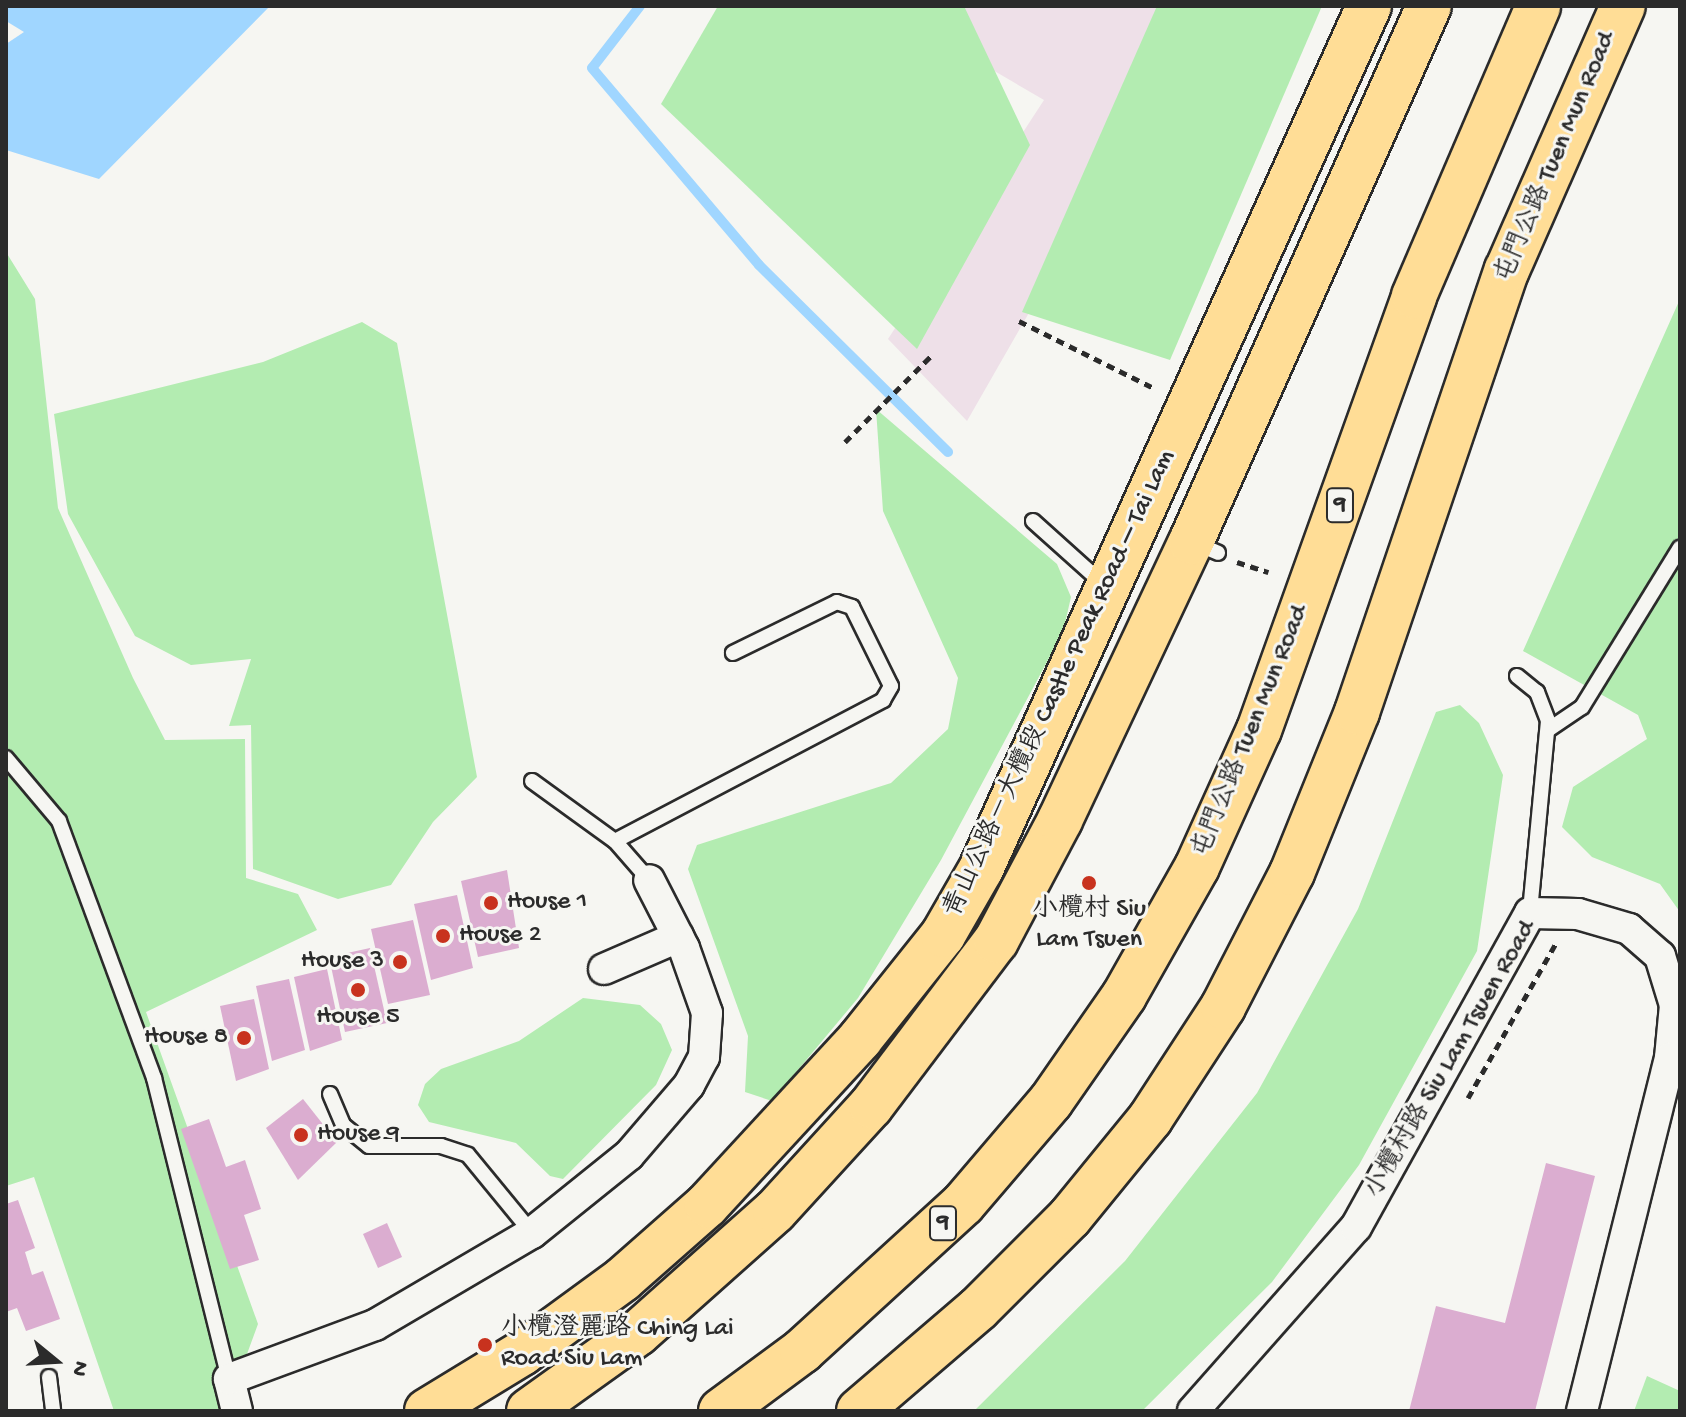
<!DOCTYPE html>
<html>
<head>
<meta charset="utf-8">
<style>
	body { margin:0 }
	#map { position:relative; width:1686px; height:1417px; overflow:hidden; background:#f6f6f2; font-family:"Gochi Hand","LXGW WenKai TC",sans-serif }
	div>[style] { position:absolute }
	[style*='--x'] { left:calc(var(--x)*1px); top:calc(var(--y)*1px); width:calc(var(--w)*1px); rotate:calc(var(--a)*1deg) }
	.built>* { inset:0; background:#eee0e8 }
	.green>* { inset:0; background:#b3ecb1 }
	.water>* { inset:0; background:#a0d6ff }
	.stream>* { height:10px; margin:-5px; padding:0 5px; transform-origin:5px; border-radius:5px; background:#a0d6ff }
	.building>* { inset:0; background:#dbadd0 }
	.path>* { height:5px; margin-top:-2.5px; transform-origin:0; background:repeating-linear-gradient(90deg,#2b2b2b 0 8px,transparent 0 14px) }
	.roads { filter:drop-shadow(2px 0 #2b2b2b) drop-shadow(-2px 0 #2b2b2b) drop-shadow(0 2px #2b2b2b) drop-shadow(0 -2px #2b2b2b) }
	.lane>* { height:14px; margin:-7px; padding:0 7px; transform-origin:7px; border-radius:7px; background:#f6f6f2 }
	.street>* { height:30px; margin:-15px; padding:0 15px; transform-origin:15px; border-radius:15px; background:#f6f6f2 }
	.primary>* { height:44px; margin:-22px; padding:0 22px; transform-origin:22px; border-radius:22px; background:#ffdd96 }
	.highway>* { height:44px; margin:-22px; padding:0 22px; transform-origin:22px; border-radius:22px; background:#ffdd96 }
	.dots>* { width:22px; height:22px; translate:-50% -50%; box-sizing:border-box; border:4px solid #f6f6f2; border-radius:50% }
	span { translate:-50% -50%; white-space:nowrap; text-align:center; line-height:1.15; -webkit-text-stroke:6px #f6f6f2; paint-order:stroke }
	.shield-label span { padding:2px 6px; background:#f6f6f2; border:2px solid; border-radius:6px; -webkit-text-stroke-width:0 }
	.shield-label { font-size:24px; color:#2b2b2b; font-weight:700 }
	.street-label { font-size:26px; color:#2b2b2b }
	.poi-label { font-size:26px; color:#2b2b2b }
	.left { translate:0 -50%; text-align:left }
	.right { translate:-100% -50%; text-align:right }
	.frame { position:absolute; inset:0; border:8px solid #2b2b2b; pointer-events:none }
	.north { position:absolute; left:16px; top:1321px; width:80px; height:80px; -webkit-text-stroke:6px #f6f6f2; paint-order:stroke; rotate:108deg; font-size:22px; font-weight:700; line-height:32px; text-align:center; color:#2b2b2b }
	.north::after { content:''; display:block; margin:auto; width:28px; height:36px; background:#2b2b2b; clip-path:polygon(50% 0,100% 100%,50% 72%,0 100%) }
</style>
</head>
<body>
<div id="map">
	<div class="built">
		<div style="clip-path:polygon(883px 6px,1175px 6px,1101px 187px,967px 421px,888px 339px,1044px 100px)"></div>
	</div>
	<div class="green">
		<div style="clip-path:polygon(718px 6px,964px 6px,1030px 145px,917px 349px,661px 104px)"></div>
		<div style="clip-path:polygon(1157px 6px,1322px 6px,1170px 360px,1022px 312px)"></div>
		<div style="clip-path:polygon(6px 252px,35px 299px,58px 508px,133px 678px,165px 740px,245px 739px,246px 878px,298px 894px,317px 930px,146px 1012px,258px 1324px,226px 1411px,114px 1411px,34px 1177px,6px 1186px)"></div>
		<div style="clip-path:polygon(1680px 299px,1680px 912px,1660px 884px,1592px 857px,1562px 827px,1573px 787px,1647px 739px,1638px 715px,1523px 651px)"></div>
		<div style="clip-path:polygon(362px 322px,397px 343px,477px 777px,433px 822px,391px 885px,338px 899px,253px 869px,251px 725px,229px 726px,251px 659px,191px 665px,135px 636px,68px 514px,54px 414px,263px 362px)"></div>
		<div style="clip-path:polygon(876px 409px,1057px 564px,1071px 597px,1063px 632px,941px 860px,858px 998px,772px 1101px,745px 1092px,748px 1036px,688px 869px,697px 845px,891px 783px,948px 729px,958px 678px,883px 511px)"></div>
		<div style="clip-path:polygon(1460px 705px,1479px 723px,1503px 775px,1477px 951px,1359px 1165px,1272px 1282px,1142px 1411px,974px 1411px,1125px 1261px,1257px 1093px,1358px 909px,1436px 712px)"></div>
		<div style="clip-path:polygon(583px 998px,640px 1005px,661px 1024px,672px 1050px,656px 1085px,563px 1179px,550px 1176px,516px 1143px,429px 1122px,418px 1105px,425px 1084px,441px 1069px,519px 1041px)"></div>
		<div style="clip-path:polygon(1647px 1376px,1680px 1391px,1680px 1411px,1634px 1411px)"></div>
	</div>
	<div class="water">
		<div style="clip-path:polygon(6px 6px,270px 6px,99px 179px,6px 150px,6px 44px,24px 32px,6px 21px)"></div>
	</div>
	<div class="stream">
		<div style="--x:640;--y:6;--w:78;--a:127.7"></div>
		<div style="--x:592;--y:68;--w:258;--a:49.7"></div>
		<div style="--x:759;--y:265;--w:266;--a:44.7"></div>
	</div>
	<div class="building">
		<div style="clip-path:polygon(507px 870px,519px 948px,478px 957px,461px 881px)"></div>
		<div style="clip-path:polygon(457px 895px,473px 968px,431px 980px,414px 904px)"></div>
		<div style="clip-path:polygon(413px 920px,430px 995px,388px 1004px,371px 929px)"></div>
		<div style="clip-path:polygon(370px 948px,387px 1023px,345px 1032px,329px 957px)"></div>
		<div style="clip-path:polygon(327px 969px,342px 1040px,310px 1051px,294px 977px)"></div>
		<div style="clip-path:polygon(289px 979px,305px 1050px,272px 1061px,256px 986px)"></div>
		<div style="clip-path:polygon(254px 999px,269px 1069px,236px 1081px,220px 1006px)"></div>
		<div style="clip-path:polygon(303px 1099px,337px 1142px,298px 1180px,266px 1128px)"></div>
		<div style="clip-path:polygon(209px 1119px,226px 1167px,245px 1160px,261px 1209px,244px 1215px,259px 1260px,230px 1269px,181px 1129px)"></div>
		<div style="clip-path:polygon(1546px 1163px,1595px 1176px,1535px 1411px,1409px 1411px,1436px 1306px,1505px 1323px)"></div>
		<div style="clip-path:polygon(18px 1200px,35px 1248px,25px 1252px,32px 1275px,43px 1271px,60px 1319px,26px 1331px,17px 1308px,6px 1312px,6px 1204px)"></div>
		<div style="clip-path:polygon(387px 1223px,402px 1257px,378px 1268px,363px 1234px)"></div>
	</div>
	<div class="path">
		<div style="--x:1019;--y:321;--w:151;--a:26.4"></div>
		<div style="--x:845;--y:442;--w:123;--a:-45"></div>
		<div style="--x:1237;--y:562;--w:33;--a:18"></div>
		<div style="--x:1468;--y:1098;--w:178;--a:-60.4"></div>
	</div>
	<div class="roads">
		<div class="lane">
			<div style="--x:1033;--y:521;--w:93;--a:41.9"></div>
			<div style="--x:1195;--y:543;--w:25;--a:23"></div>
			<div style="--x:1517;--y:676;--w:26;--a:39"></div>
			<div style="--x:1537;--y:692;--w:31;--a:69"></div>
			<div style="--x:1548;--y:721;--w:193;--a:95.4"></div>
			<div style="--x:1548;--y:730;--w:41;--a:-34.1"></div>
			<div style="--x:1582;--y:707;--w:187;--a:-58.4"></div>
			<div style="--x:6;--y:758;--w:82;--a:49.9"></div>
			<div style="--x:59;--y:821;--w:274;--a:69.7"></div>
			<div style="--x:154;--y:1078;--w:310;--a:76"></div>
			<div style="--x:532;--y:781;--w:102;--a:35.9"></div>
			<div style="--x:615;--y:841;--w:52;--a:48.9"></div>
			<div style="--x:615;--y:841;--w:303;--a:-27.7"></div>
			<div style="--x:883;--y:700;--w:16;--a:-60"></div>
			<div style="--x:891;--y:686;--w:88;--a:-116.3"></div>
			<div style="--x:852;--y:607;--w:16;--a:-162"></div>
			<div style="--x:837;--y:602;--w:116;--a:153.9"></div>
			<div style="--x:330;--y:1094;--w:34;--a:67"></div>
			<div style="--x:343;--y:1125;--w:33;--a:39"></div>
			<div style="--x:369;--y:1146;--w:72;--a:0"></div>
			<div style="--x:441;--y:1146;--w:28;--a:18"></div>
			<div style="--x:468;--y:1155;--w:101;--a:50.6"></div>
			<div style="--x:49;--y:1377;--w:34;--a:83"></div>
		</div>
		<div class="street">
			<div style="--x:604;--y:969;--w:81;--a:-23.4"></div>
			<div style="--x:237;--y:1411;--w:33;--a:-104"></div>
			<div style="--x:229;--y:1379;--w:156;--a:-20.3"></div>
			<div style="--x:375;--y:1325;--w:182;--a:-30.4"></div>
			<div style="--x:532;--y:1233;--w:124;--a:-38.8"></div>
			<div style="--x:629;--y:1155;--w:92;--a:-49.4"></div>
			<div style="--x:689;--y:1085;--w:32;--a:-62"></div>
			<div style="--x:704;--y:1057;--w:44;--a:-86.1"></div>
			<div style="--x:707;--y:1013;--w:69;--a:-109.5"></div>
			<div style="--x:684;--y:948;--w:76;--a:-117.2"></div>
			<div style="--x:1193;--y:1411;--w:246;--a:-48.5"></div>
			<div style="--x:1356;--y:1227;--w:359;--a:-61"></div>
			<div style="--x:1530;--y:913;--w:48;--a:1.2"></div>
			<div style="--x:1578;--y:914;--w:53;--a:16.4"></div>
			<div style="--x:1629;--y:929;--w:41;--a:41.1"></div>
			<div style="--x:1660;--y:956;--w:51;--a:73"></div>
			<div style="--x:1675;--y:1005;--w:53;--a:95.4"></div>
			<div style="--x:1670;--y:1058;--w:364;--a:104"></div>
		</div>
		<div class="primary">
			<div style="--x:427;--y:1411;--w:111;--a:-31.4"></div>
			<div style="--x:522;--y:1353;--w:125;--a:-36.2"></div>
			<div style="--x:623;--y:1279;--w:112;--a:-41.4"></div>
			<div style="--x:707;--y:1205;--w:226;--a:-47.3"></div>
			<div style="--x:860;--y:1039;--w:133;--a:-51.4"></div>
			<div style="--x:943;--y:935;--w:76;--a:-60.1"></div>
			<div style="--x:981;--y:869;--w:946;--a:-65.79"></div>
			<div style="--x:529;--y:1411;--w:134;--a:-35.6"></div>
			<div style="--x:638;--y:1333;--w:183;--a:-41.7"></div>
			<div style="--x:775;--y:1211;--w:142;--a:-47.6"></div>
			<div style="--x:871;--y:1106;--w:207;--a:-52.9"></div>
			<div style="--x:996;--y:941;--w:137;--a:-62.1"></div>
			<div style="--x:1060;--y:820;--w:307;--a:-64.8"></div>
			<div style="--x:1191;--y:542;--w:586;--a:-66.06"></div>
		</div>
		<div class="highway">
			<div style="--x:721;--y:1411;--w:101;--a:-36.5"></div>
			<div style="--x:802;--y:1351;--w:218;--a:-42.4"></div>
			<div style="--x:963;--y:1204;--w:135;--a:-49.5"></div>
			<div style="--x:1051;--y:1101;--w:128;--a:-55.2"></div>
			<div style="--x:1124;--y:996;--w:148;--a:-60.5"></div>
			<div style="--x:1197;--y:867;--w:150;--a:-65.7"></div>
			<div style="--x:1259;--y:730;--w:461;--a:-70.3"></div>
			<div style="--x:1414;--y:296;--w:315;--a:-66.8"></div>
			<div style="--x:859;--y:1411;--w:157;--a:-40.6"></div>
			<div style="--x:978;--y:1309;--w:130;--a:-45"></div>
			<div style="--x:1070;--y:1217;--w:127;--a:-50.8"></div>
			<div style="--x:1150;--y:1119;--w:134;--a:-56.9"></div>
			<div style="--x:1223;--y:1007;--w:151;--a:-62.8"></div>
			<div style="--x:1292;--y:873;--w:174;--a:-68"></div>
			<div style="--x:1357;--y:712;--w:467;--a:-71.3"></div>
			<div style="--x:1507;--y:270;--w:288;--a:-66.3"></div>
		</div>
	</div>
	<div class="dots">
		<div style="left:1089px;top:883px;background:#c8321e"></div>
		<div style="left:491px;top:903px;background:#c8321e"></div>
		<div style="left:443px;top:936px;background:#c8321e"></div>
		<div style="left:400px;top:962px;background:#c8321e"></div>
		<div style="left:358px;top:990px;background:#c8321e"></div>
		<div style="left:244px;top:1038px;background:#c8321e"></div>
		<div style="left:301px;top:1135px;background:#c8321e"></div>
		<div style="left:485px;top:1345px;background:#c8321e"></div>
	</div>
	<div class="shield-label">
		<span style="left:1340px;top:505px">9</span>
		<span style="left:943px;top:1223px">9</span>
	</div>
	<div class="street-label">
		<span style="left:1557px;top:158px;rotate:-67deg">屯門公路 Tuen Mun Road</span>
		<span style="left:1061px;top:684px;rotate:-65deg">青山公路－大欖段 Castle Peak Road – Tai Lam</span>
		<span style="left:1252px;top:732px;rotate:-68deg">屯門公路 Tuen Mun Road</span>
		<span style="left:1452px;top:1060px;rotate:-60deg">小欖村路 Siu Lam Tsuen Road</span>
	</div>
	<div class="poi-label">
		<span class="left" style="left:507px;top:903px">House 1</span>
		<span style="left:1089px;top:926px">小欖村 Siu<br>Lam Tsuen</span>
		<span class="left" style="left:459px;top:936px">House 2</span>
		<span class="right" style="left:384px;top:962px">House 3</span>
		<span style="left:358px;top:1018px">House 5</span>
		<span class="right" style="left:228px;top:1038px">House 8</span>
		<span class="left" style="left:317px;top:1135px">House 9</span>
		<span class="left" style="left:501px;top:1345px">小欖澄麗路 Ching Lai<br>Road Siu Lam</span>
	</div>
	<div class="frame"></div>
	<div class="north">N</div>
</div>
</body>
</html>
